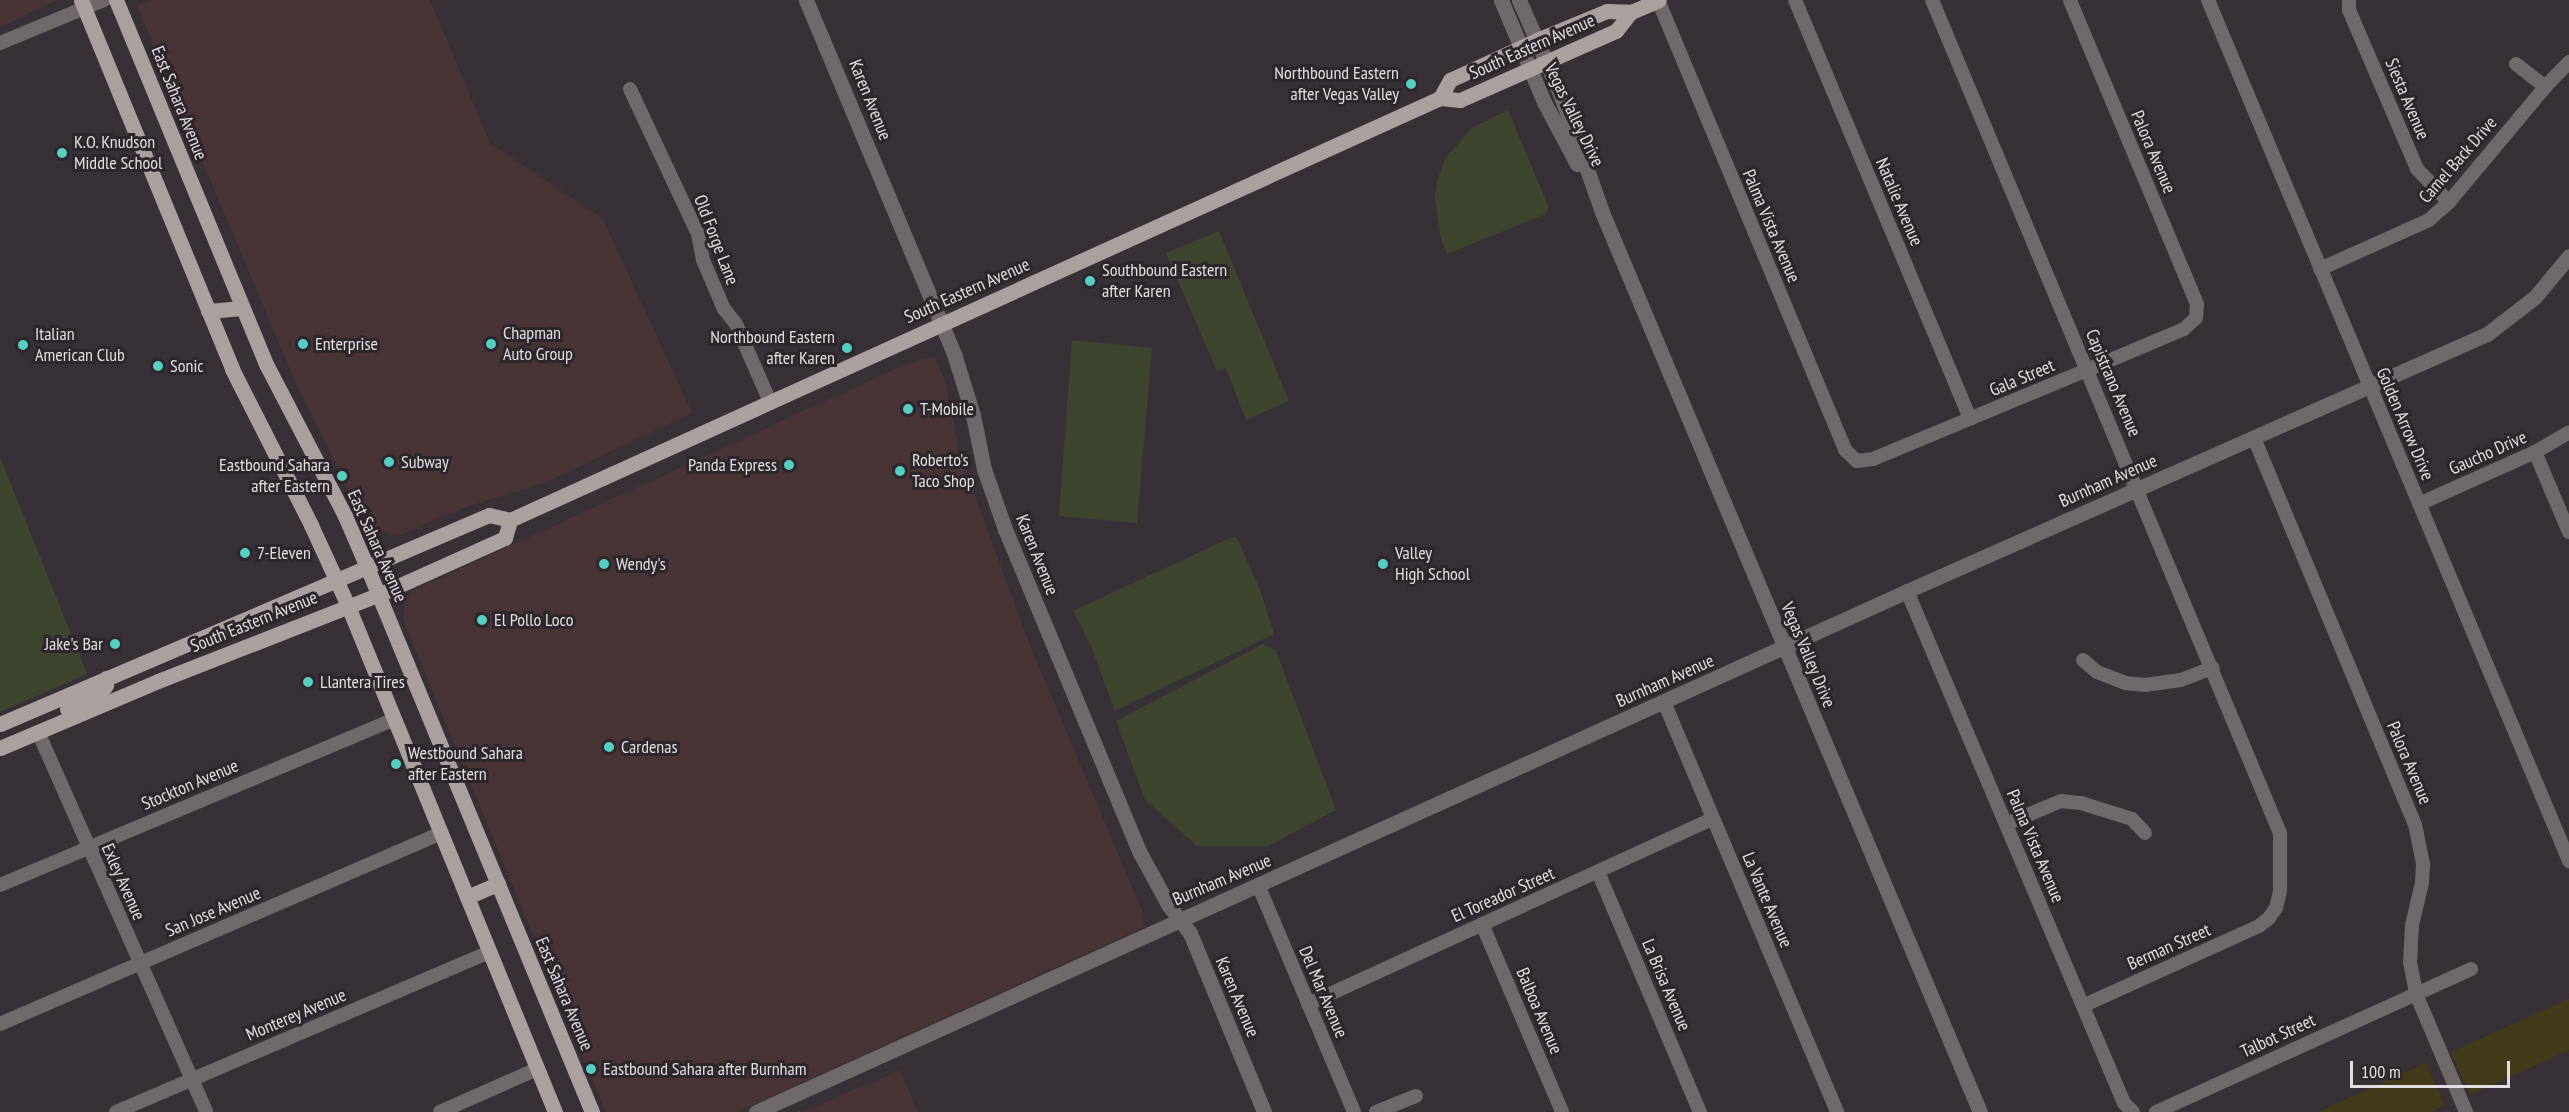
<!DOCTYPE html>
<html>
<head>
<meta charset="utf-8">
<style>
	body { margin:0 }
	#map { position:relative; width:2569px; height:1112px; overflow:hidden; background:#373137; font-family:"PT Sans Narrow",sans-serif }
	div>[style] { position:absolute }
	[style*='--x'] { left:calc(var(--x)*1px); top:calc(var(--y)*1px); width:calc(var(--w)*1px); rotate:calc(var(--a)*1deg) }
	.commercial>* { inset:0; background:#493435 }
	.green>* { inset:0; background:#3d452e }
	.sand>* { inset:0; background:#433a1a }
	.minor>* { height:14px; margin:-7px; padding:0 7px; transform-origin:7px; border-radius:7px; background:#6f6a69 }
	.tertiary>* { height:15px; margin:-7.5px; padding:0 7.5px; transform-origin:7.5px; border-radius:7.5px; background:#6f6a69 }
	.primary>* { height:15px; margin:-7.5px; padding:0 7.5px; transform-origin:7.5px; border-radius:7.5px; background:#aaa09e }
	.dots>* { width:16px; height:16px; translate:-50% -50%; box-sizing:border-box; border:3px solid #2d272d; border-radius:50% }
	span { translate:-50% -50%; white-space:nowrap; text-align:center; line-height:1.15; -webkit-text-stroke:6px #2d272d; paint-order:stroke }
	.street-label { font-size:18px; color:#e1dde1 }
	.poi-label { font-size:18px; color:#e1dde1 }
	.right { translate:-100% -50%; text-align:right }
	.left { translate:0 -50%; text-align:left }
	.scale { position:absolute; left:2350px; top:1061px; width:160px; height:27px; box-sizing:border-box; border:3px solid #e1dde1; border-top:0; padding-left:8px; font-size:18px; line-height:21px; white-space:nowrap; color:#e1dde1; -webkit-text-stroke:4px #2d272d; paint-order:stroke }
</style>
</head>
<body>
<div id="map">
	<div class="commercial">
		<div style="clip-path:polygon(0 0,57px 0,0 27px)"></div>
		<div style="clip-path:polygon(150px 0,430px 0,490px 143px,603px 219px,692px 413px,547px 482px,466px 507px,397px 536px,380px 532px,366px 525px,297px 386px,137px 6px)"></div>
		<div style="clip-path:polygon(935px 357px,946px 384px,960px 455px,1029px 643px,1144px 915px,1142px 928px,737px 1112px,606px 1112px,403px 619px,405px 599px,412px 591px,908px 363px)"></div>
		<div style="clip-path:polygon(900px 1070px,918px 1112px,802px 1112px)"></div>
	</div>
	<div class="green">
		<div style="clip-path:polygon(1508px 110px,1549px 208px,1546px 214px,1447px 254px,1440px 235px,1435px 198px,1437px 181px,1446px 157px,1472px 128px)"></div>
		<div style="clip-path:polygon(1219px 231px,1289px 401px,1246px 420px,1226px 368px,1217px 371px,1166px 253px)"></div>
		<div style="clip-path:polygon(1072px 340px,1152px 348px,1137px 523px,1059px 516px)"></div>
		<div style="clip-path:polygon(0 457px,87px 674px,0 712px)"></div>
		<div style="clip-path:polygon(1232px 537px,1237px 538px,1261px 592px,1274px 634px,1115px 711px,1091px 646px,1073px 611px)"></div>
		<div style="clip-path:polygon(1263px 644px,1276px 651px,1336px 810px,1268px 846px,1197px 846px,1145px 800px,1116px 721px)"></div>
	</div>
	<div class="sand">
		<div style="clip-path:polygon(2569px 999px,2569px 1050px,2470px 1095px,2451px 1052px)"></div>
		<div style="clip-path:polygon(2426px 1063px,2445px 1105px,2431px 1112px,2318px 1112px)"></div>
	</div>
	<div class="minor">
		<div style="--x:1658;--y:0;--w:487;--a:67.4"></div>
		<div style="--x:1845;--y:450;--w:16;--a:43"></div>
		<div style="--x:1857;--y:461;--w:16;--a:-7"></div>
		<div style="--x:1873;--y:459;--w:232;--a:-22.6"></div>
		<div style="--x:2087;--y:370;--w:105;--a:-22.9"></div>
		<div style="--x:2184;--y:329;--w:16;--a:-43"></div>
		<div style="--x:2196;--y:318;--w:14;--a:-86"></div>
		<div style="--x:2197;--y:304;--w:329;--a:-112.7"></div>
		<div style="--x:1795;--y:0;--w:454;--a:67.3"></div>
		<div style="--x:1932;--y:0;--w:903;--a:67.33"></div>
		<div style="--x:2280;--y:833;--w:58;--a:90"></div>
		<div style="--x:2280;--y:891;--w:17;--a:103"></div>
		<div style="--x:2276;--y:908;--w:12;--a:125"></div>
		<div style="--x:2269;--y:918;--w:13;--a:141"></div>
		<div style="--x:2259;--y:926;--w:193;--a:155.6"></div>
		<div style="--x:2208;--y:0;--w:934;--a:67.25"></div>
		<div style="--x:2349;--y:0;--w:10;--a:90"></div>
		<div style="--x:2349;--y:10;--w:173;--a:66.8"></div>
		<div style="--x:2417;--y:169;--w:46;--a:45.9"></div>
		<div style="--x:0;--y:43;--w:113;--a:-22.5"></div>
		<div style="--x:2516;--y:64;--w:37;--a:38"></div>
		<div style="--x:630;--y:89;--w:160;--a:64.9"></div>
		<div style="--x:698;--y:234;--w:26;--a:79"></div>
		<div style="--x:703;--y:260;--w:53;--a:66.8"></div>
		<div style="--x:724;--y:309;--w:19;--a:51"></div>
		<div style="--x:736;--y:324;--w:85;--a:66.4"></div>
		<div style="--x:2320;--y:269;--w:120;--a:-24.2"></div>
		<div style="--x:2429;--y:220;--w:27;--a:-42"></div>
		<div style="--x:2449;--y:202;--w:150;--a:-50.1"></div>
		<div style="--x:2545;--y:87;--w:35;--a:-46"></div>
		<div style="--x:2254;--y:438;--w:418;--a:67.4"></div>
		<div style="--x:2415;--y:824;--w:41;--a:78.7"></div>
		<div style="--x:2423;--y:864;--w:19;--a:93"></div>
		<div style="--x:2422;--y:883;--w:43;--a:103.4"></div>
		<div style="--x:2412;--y:925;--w:37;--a:93"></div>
		<div style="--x:2410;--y:962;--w:33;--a:79"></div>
		<div style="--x:2416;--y:994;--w:128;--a:67"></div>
		<div style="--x:2535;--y:452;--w:87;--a:67"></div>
		<div style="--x:2419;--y:504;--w:127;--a:-24.1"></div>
		<div style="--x:2535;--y:452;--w:39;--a:-30"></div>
		<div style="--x:1907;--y:591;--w:556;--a:67.03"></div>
		<div style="--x:2124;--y:1103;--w:13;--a:45"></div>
		<div style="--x:2083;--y:660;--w:18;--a:41"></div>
		<div style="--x:2097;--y:672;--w:31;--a:21"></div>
		<div style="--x:2126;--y:683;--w:19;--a:6"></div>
		<div style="--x:2145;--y:685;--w:36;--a:-8"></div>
		<div style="--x:2181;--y:680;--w:34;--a:-21"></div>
		<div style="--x:1664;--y:702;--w:445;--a:67.1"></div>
		<div style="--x:38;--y:732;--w:415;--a:66.1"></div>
		<div style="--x:2006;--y:824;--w:60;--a:-22.7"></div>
		<div style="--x:2061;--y:801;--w:20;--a:6"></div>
		<div style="--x:2081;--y:803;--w:53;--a:17.4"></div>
		<div style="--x:2132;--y:819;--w:19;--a:47"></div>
		<div style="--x:1598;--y:872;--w:261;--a:67"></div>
		<div style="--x:0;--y:885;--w:428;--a:-22.8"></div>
		<div style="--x:1259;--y:887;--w:244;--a:67.1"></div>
		<div style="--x:1482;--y:924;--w:204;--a:66.9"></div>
		<div style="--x:1308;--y:1004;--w:445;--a:-24.6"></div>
		<div style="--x:0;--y:1024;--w:481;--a:-23.4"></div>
		<div style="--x:116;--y:1112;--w:406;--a:-23.2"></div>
		<div style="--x:440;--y:1112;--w:106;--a:-23.9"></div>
		<div style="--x:1376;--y:1112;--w:43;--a:-21.8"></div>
		<div style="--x:2156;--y:1112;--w:346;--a:-24.4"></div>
	</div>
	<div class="tertiary">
		<div style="--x:806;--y:0;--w:387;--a:67.3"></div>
		<div style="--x:955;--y:357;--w:61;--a:72.8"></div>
		<div style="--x:973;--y:415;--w:55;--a:78.5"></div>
		<div style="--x:984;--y:469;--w:64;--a:70.7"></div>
		<div style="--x:1005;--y:529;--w:351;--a:67.4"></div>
		<div style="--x:1140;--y:853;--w:60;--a:61.3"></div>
		<div style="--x:1169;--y:906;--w:34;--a:52"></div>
		<div style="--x:1190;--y:933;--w:194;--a:67.5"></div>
		<div style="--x:1501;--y:0;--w:113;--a:67.1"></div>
		<div style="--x:1545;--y:104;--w:68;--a:61.9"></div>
		<div style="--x:1519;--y:0;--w:105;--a:66.4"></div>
		<div style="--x:1561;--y:96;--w:123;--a:70.5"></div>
		<div style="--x:1602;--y:212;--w:976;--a:67.22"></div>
		<div style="--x:756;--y:1112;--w:1263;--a:-24.35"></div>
		<div style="--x:1907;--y:591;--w:634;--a:-23.9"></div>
		<div style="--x:2487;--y:334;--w:61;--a:-37.6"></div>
		<div style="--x:2535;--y:297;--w:53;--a:-50.3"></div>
	</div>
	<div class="primary">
		<div style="--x:81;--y:0;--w:399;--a:67.7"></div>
		<div style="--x:232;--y:369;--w:175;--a:63.1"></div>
		<div style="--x:311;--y:525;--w:89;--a:65.4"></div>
		<div style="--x:348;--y:606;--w:547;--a:67.75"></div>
		<div style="--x:116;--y:0;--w:394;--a:67.6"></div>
		<div style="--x:266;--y:364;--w:171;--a:62.5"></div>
		<div style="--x:345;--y:516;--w:56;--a:66.7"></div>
		<div style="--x:367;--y:567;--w:590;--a:67.57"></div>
		<div style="--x:1440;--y:98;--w:21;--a:-61"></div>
		<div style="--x:1450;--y:80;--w:96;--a:-24.7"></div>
		<div style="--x:1537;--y:40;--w:76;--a:-22.5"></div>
		<div style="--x:1607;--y:11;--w:24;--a:2"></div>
		<div style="--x:1631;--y:12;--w:30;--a:-23"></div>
		<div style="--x:208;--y:311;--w:34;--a:-5"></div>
		<div style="--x:67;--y:709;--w:38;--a:-27"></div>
		<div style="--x:101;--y:692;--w:9;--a:-54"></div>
		<div style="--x:106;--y:685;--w:7;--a:-90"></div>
		<div style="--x:0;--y:724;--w:532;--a:-23.14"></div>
		<div style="--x:489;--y:515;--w:22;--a:13"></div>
		<div style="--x:510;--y:520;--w:1021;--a:-24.41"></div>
		<div style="--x:1440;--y:98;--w:20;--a:6"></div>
		<div style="--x:1460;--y:100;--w:171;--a:-23.9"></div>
		<div style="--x:1616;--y:31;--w:24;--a:-52"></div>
		<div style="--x:0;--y:748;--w:172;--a:-23"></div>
		<div style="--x:158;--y:681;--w:236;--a:-21.4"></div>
		<div style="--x:378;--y:595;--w:139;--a:-24.2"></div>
		<div style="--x:505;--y:538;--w:19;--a:-74"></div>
		<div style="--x:467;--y:897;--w:34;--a:-23"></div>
	</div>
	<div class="dots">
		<div style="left:1411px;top:84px;background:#57cec2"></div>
		<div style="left:62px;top:153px;background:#57cec2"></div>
		<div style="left:1090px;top:281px;background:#57cec2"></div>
		<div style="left:303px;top:344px;background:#57cec2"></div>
		<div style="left:491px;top:344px;background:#57cec2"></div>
		<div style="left:23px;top:345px;background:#57cec2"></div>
		<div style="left:847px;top:348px;background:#57cec2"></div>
		<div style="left:158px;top:366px;background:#57cec2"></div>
		<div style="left:908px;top:409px;background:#57cec2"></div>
		<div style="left:389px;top:462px;background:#57cec2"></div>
		<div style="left:789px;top:465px;background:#57cec2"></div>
		<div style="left:900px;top:471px;background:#57cec2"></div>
		<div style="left:342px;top:476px;background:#57cec2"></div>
		<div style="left:245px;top:553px;background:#57cec2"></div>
		<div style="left:604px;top:564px;background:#57cec2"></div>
		<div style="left:1383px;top:564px;background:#57cec2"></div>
		<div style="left:482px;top:620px;background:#57cec2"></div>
		<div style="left:115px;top:644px;background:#57cec2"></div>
		<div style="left:308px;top:682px;background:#57cec2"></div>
		<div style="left:609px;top:747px;background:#57cec2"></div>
		<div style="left:396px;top:764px;background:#57cec2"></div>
		<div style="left:591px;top:1069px;background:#57cec2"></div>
	</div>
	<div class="street-label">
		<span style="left:1532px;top:47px;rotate:-24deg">South Eastern Avenue</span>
		<span style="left:2407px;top:99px;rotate:67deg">Siesta Avenue</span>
		<span style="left:870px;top:100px;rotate:68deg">Karen Avenue</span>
		<span style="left:179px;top:103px;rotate:68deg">East Sahara Avenue</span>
		<span style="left:1574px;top:115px;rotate:64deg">Vegas Valley Drive</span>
		<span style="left:2153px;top:152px;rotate:67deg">Palora Avenue</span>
		<span style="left:2458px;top:160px;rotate:-49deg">Camel Back Drive</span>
		<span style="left:1899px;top:202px;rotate:67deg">Natalie Avenue</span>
		<span style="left:1771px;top:226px;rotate:67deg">Palma Vista Avenue</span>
		<span style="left:716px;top:240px;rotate:69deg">Old Forge Lane</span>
		<span style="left:967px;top:291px;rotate:-24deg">South Eastern Avenue</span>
		<span style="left:2022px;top:378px;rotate:-23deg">Gala Street</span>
		<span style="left:2113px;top:383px;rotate:67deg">Capistrano Avenue</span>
		<span style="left:2405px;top:424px;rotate:67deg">Golden Arrow Drive</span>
		<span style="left:2488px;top:453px;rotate:-24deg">Gaucho Drive</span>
		<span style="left:2108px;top:481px;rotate:-24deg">Burnham Avenue</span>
		<span style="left:377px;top:546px;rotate:66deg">East Sahara Avenue</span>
		<span style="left:1037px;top:555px;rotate:68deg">Karen Avenue</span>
		<span style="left:254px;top:622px;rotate:-22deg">South Eastern Avenue</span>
		<span style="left:1808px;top:655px;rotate:67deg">Vegas Valley Drive</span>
		<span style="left:1665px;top:681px;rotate:-24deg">Burnham Avenue</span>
		<span style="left:2409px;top:763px;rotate:67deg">Palora Avenue</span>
		<span style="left:190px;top:785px;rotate:-23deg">Stockton Avenue</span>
		<span style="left:2035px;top:846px;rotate:67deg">Palma Vista Avenue</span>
		<span style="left:1222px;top:880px;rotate:-23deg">Burnham Avenue</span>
		<span style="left:123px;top:882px;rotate:66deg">Exley Avenue</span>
		<span style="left:1503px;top:895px;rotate:-24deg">El Toreador Street</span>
		<span style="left:1767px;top:900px;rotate:67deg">La Vante Avenue</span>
		<span style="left:213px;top:912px;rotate:-23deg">San Jose Avenue</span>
		<span style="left:2169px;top:947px;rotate:-24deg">Berman Street</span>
		<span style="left:1666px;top:985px;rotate:67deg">La Brisa Avenue</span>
		<span style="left:1323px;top:992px;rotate:67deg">Del Mar Avenue</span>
		<span style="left:564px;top:994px;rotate:67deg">East Sahara Avenue</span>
		<span style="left:1237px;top:997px;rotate:67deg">Karen Avenue</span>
		<span style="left:1539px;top:1011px;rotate:67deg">Balboa Avenue</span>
		<span style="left:296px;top:1015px;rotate:-23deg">Monterey Avenue</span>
		<span style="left:2278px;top:1036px;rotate:-25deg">Talbot Street</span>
	</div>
	<div class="poi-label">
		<span class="right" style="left:1399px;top:84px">Northbound Eastern<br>after Vegas Valley</span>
		<span class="left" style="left:74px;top:153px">K.O. Knudson<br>Middle School</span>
		<span class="left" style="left:1102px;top:281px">Southbound Eastern<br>after Karen</span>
		<span class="left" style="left:503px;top:344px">Chapman<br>Auto Group</span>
		<span class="left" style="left:35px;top:345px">Italian<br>American Club</span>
		<span class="right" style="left:835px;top:348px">Northbound Eastern<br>after Karen</span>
		<span class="left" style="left:315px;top:344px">Enterprise</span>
		<span class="left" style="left:170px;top:366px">Sonic</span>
		<span class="left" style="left:920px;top:409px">T-Mobile</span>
		<span class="left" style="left:912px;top:471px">Roberto's<br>Taco Shop</span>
		<span class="left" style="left:401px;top:462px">Subway</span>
		<span class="right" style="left:777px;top:465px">Panda Express</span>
		<span class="right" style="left:330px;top:476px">Eastbound Sahara<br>after Eastern</span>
		<span class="left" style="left:257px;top:553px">7-Eleven</span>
		<span class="left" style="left:1395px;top:564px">Valley<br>High School</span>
		<span class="left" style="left:616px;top:564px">Wendy's</span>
		<span class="left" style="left:494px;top:620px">El Pollo Loco</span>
		<span class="right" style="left:103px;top:644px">Jake's Bar</span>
		<span class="left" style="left:320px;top:682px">Llantera Tires</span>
		<span class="left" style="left:621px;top:747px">Cardenas</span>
		<span class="left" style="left:408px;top:764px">Westbound Sahara<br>after Eastern</span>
		<span class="left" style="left:603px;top:1069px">Eastbound Sahara after Burnham</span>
	</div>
	<div class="scale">100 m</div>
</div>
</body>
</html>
